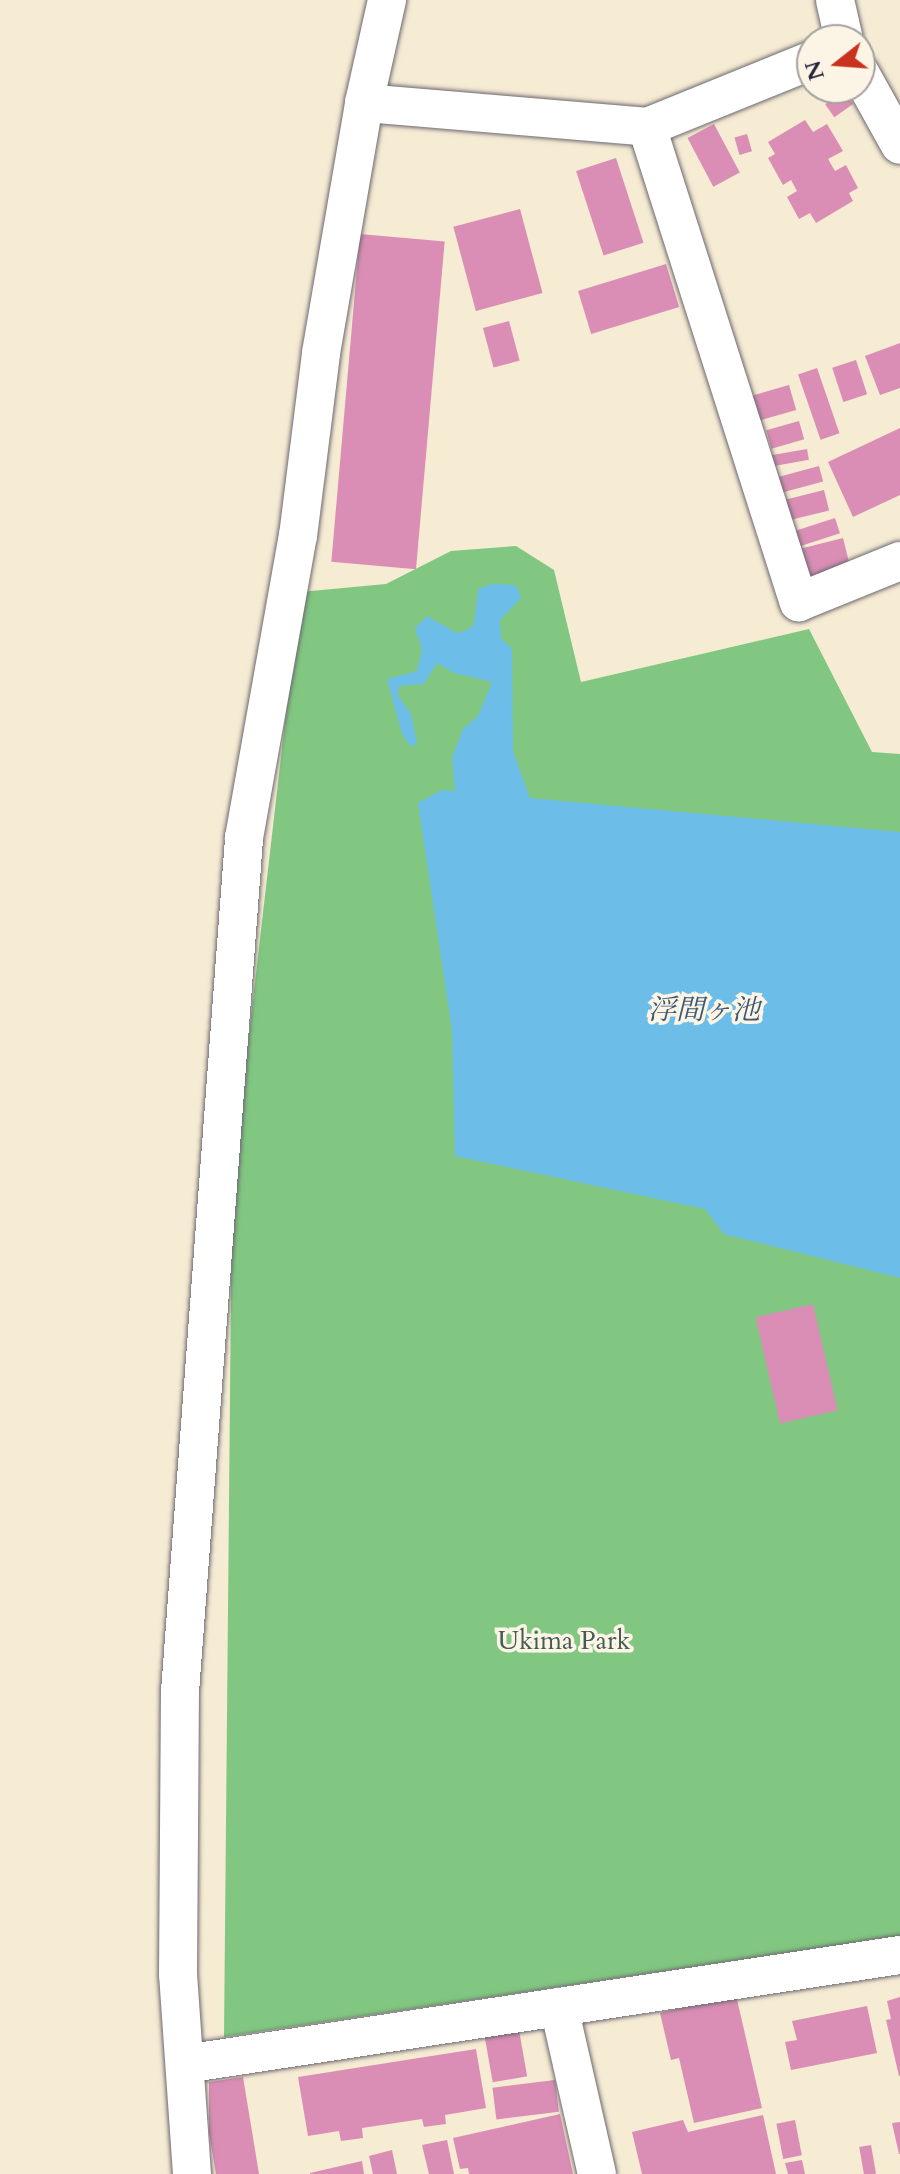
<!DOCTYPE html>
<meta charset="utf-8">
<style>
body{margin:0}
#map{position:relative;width:900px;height:2174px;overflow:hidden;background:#f6ebd3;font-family:Cardo,"Noto Serif JP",serif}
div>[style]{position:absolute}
.green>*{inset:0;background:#81c781}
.water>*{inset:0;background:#6cbde7}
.building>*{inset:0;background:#da8eb5;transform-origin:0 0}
.roads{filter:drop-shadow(0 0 2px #6c6870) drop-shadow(0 0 2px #6c6870)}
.street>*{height:38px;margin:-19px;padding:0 19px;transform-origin:19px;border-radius:19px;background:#fff}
span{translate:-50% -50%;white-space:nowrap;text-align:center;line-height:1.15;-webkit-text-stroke:7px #fcf5e5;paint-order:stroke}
.park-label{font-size:26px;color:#435c54}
.water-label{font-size:28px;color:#3c5877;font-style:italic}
.north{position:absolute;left:796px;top:24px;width:80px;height:80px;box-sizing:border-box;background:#fcf5e5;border:2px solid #a5a1a1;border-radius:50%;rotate:253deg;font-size:22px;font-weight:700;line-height:32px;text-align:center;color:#22223b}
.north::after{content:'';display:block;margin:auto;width:28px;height:36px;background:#c8321e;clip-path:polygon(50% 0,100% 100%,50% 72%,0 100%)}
</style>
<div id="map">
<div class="green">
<i style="clip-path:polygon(516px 546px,554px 570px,581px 682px,809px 629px,872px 752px,900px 754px,900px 1936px,224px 2037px,232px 1182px,300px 592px,386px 584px,451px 551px)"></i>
</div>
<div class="water">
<i style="clip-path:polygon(491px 584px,516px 585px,521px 598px,500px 620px,501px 638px,512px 649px,513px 751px,530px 798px,900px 832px,900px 1278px,724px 1234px,705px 1209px,455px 1156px,452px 1031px,418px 803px,442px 790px,455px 791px,452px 758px,463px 729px,478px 716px,492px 682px,454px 673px,437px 663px,424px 684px,399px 686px,398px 696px,411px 714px,417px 743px,411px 747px,402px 734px,387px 679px,417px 671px,422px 649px,415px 628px,427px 616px,457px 633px,467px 630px,474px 624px,478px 589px)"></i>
</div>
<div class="building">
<i style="left:844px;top:91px;width:16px;height:23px;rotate:55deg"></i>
<i style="clip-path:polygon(805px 120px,813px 132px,827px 124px,843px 151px,828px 159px,835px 171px,846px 165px,858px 188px,849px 193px,853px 201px,816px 223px,810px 213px,799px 219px,787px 197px,797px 191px,791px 180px,783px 185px,768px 158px,775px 154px,768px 142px)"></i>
<i style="left:714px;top:124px;width:55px;height:30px;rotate:62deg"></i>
<i style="left:747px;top:134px;width:18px;height:13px;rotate:74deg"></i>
<i style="left:616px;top:158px;width:89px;height:42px;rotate:72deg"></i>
<i style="left:520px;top:209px;width:87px;height:69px;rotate:75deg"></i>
<i style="left:360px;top:234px;width:85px;height:329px;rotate:5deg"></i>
<i style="left:666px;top:264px;width:45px;height:92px;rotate:73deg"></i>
<i style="left:509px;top:321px;width:41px;height:27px;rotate:75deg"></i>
<i style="clip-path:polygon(900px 343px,900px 388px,880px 395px,865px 356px)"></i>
<i style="left:856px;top:360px;width:36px;height:25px;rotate:72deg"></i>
<i style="left:817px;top:368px;width:69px;height:20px;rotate:71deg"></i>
<i style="left:789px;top:385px;width:26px;height:40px;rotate:74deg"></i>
<i style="left:799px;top:421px;width:19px;height:34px;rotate:74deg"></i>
<i style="clip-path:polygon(900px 428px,900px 495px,853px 517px,828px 462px)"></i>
<i style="left:807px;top:449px;width:11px;height:41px;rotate:80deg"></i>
<i style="left:819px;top:466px;width:16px;height:48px;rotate:75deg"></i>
<i style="left:824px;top:490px;width:21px;height:40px;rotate:76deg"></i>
<i style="left:835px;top:518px;width:16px;height:47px;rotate:72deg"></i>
<i style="left:843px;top:538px;width:29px;height:46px;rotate:76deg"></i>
<i style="left:813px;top:1304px;width:109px;height:59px;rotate:77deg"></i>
<i style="clip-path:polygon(736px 1995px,762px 2108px,694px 2123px,679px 2058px,671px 2060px,660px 2013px)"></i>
<i style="clip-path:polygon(900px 1997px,900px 2076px,899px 2076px,886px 2020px,891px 2019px,887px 2001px)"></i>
<i style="clip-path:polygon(867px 2006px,877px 2053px,791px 2070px,785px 2042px,797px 2040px,792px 2021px)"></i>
<i style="left:519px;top:2030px;width:47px;height:35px;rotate:80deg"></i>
<i style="clip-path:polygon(476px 2049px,486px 2108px,445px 2115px,446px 2124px,424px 2127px,422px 2119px,362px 2128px,363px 2138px,341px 2141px,339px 2131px,308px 2136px,298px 2077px)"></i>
<i style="clip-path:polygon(243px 2077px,259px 2174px,216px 2174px,209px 2133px,209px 2082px)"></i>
<i style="left:555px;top:2080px;width:32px;height:63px;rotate:83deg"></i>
<i style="clip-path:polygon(560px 2114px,573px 2174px,469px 2174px,468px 2168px,460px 2169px,453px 2138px)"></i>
<i style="clip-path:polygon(763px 2115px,776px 2174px,642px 2174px,632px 2132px,683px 2120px,688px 2132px)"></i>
<i style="left:795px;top:2120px;width:36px;height:19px;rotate:79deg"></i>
<i style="clip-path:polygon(900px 2122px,900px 2154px,899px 2154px,892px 2123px)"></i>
<i style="clip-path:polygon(447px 2140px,454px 2174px,429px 2174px,422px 2145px)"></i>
<i style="left:871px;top:2145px;width:29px;height:12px;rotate:80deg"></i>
<i style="clip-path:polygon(392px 2150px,397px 2174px,373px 2174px,369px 2156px)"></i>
<i style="clip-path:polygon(802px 2160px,805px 2174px,788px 2174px,785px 2163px)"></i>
<i style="clip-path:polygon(362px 2161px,364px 2174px,310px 2174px,310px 2173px)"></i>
</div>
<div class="roads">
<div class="street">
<i style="left:835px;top:0;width:41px;rotate:77.3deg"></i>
<i style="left:860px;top:73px;width:82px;rotate:60.9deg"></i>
<i style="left:364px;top:103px;width:284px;rotate:4.8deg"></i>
<i style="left:647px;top:127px;width:178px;rotate:-22.1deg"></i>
<i style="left:647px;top:127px;width:499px;rotate:72.3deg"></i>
<i style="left:799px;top:602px;width:109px;rotate:-22.1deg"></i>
<i style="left:559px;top:2007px;width:171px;rotate:77.2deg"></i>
<i style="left:185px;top:2064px;width:723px;rotate:-8.67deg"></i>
<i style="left:192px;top:2174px;width:199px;rotate:-94deg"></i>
<i style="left:178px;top:1975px;width:283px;rotate:-89.6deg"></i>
<i style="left:180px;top:1692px;width:856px;rotate:-85.71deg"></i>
<i style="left:244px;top:838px;width:307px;rotate:-79.9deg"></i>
<i style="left:298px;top:536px;width:184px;rotate:-82.8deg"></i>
<i style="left:321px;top:353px;width:254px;rotate:-80.2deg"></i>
<i style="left:364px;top:103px;width:106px;rotate:-77.4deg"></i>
</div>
</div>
<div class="park-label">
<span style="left:564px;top:1641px">Ukima Park</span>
</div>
<div class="water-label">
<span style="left:704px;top:1010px">浮間ヶ池</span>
</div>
<div class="north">N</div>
</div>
